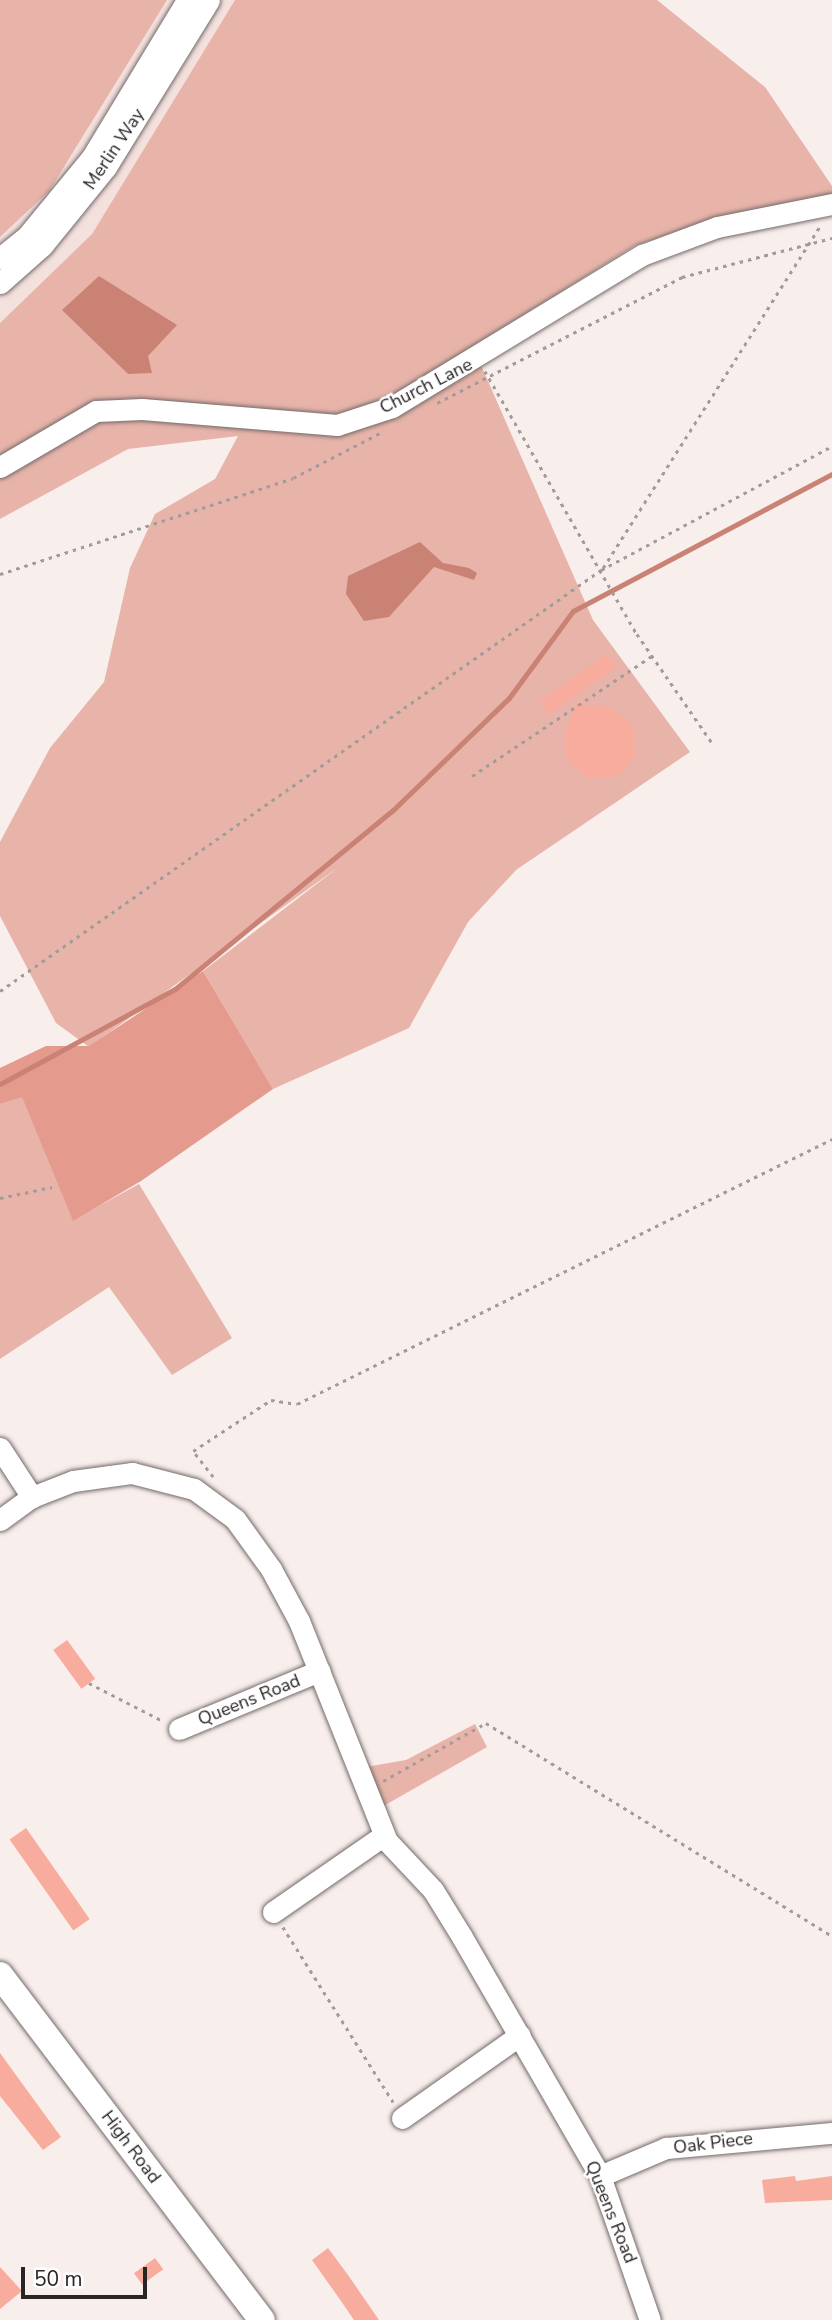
<!DOCTYPE html>
<style>
body{margin:0}
#map{position:relative;width:832px;height:2320px;overflow:hidden;background:#f8eeec;font-family:"Nunito Sans",sans-serif}
div>[style]{position:absolute}
.built>*{inset:0;background:#f4e1de}
.green>*{inset:0;background:#e8b4aa}
.forest>*{inset:0;background:#e49a8c}
.water>*{inset:0;background:#ca8275}
.stream>*{height:5px;margin:-2.5px;padding:0 2.5px;transform-origin:2.5px;border-radius:2.5px;background:#ca8275}
.building>*{inset:0;background:#f8ac9e;transform-origin:0 0}
.path>*{height:2.5px;margin-top:-1.25px;transform-origin:0;background:repeating-linear-gradient(90deg,#a29b99 0 3.5px,transparent 0 8.5px)}
.roads{filter:drop-shadow(0 0 2px #736a69) drop-shadow(0 0 2px #736a69)}
.minor>*{height:21px;margin:-10.5px;padding:0 10.5px;transform-origin:10.5px;border-radius:10.5px;background:#fff}
.major>*{height:26px;margin:-13px;padding:0 13px;transform-origin:13px;border-radius:13px;background:#fff}
span{translate:-50% -50%;white-space:nowrap;text-align:center;line-height:1.15;-webkit-text-stroke:5px #fefefe;paint-order:stroke}
.street-label{font-size:18px;color:#282524}
.scale{position:absolute;left:21px;top:2267px;width:126px;height:32px;box-sizing:border-box;border:4px solid #282524;border-top:0;padding-left:9px;font-size:21px;line-height:24px;white-space:nowrap;color:#282524;-webkit-text-stroke:5px #fefefe;paint-order:stroke}
</style>
<div id="map">
<div class="built">
<i style="clip-path:polygon(0 0,235px 0,92px 234px,0 323px)"></i>
</div>
<div class="green">
<i style="clip-path:polygon(0 0,167px 0,49px 191px,0 237px)"></i>
<i style="clip-path:polygon(235px 0,657px 0,765px 87px,832px 186px,832px 195px,724px 216px,634px 246px,473px 347px,593px 620px,690px 752px,516px 870px,468px 922px,409px 1028px,273px 1089px,203px 971px,340px 866px,89px 1047px,56px 1023px,0 916px,0 842px,50px 748px,104px 682px,130px 568px,155px 514px,215px 479px,238px 436px,128px 449px,0 519px,0 323px,92px 234px)"></i>
<i style="clip-path:polygon(22px 1096px,73px 1220px,139px 1184px,232px 1338px,172px 1375px,109px 1287px,0 1359px,0 1104px)"></i>
<i style="clip-path:polygon(475px 1724px,487px 1747px,380px 1808px,366px 1767px,406px 1760px)"></i>
</div>
<div class="forest">
<i style="clip-path:polygon(203px 971px,273px 1089px,141px 1181px,73px 1221px,22px 1097px,0 1104px,0 1068px,46px 1046px,89px 1046px)"></i>
</div>
<div class="water">
<i style="clip-path:polygon(99px 276px,177px 325px,148px 356px,152px 373px,128px 374px,62px 310px)"></i>
<i style="clip-path:polygon(420px 542px,443px 563px,469px 568px,477px 573px,474px 580px,434px 567px,389px 617px,364px 621px,346px 594px,348px 576px)"></i>
</div>
<div class="stream">
<i style="left:0;top:1084px;width:199px;rotate:-28.5deg"></i>
<i style="left:175px;top:989px;width:282px;rotate:-39.4deg"></i>
<i style="left:393px;top:810px;width:161px;rotate:-44deg"></i>
<i style="left:509px;top:698px;width:108px;rotate:-53.7deg"></i>
<i style="left:573px;top:611px;width:293px;rotate:-27.9deg"></i>
</div>
<div class="building">
<i style="left:607px;top:654px;width:16px;height:83px;rotate:55deg"></i>
<i style="clip-path:polygon(576px 704px,610px 707px,634px 726px,635px 758px,618px 776px,589px 779px,567px 760px,564px 735px)"></i>
<i style="left:67px;top:1640px;width:48px;height:17px;rotate:54deg"></i>
<i style="left:26px;top:1828px;width:111px;height:20px;rotate:55deg"></i>
<i style="clip-path:polygon(0 2053px,61px 2137px,43px 2150px,0 2096px)"></i>
<i style="clip-path:polygon(795px 2176px,796px 2181px,832px 2176px,832px 2200px,765px 2203px,762px 2180px)"></i>
<i style="clip-path:polygon(328px 2248px,348px 2275px,379px 2320px,354px 2320px,341px 2301px,312px 2260px)"></i>
<i style="left:155px;top:2258px;width:14px;height:26px;rotate:54deg"></i>
<i style="clip-path:polygon(0 2267px,22px 2291px,0 2309px)"></i>
</div>
<div class="path">
<i style="left:485px;top:371px;width:304px;rotate:60deg"></i>
<i style="left:637px;top:634px;width:134px;rotate:55.4deg"></i>
<i style="left:437px;top:403px;width:276px;rotate:-27.2deg"></i>
<i style="left:682px;top:277px;width:155px;rotate:-14.6deg"></i>
<i style="left:603px;top:568px;width:406px;rotate:-57.6deg"></i>
<i style="left:0;top:574px;width:308px;rotate:-18.1deg"></i>
<i style="left:293px;top:478px;width:102px;rotate:-27.3deg"></i>
<i style="left:472px;top:776px;width:216px;rotate:-33.7deg"></i>
<i style="left:0;top:991px;width:734px;rotate:-35.01deg"></i>
<i style="left:601px;top:570px;width:262px;rotate:-28.2deg"></i>
<i style="left:0;top:1198px;width:53px;rotate:-11.9deg"></i>
<i style="left:213px;top:1477px;width:33px;rotate:-128deg"></i>
<i style="left:193px;top:1451px;width:93px;rotate:-33.2deg"></i>
<i style="left:271px;top:1400px;width:26px;rotate:9deg"></i>
<i style="left:297px;top:1404px;width:597px;rotate:-26.35deg"></i>
<i style="left:89px;top:1683px;width:81px;rotate:27.2deg"></i>
<i style="left:383px;top:1781px;width:118px;rotate:-29.4deg"></i>
<i style="left:486px;top:1723px;width:406px;rotate:31.6deg"></i>
<i style="left:283px;top:1927px;width:207px;rotate:57.8deg"></i>
</div>
<div class="roads">
<div class="minor">
<i style="left:0;top:258px;width:36px;rotate:-39deg"></i>
<i style="left:28px;top:235px;width:101px;rotate:-50.6deg"></i>
<i style="left:92px;top:157px;width:184px;rotate:-58.8deg"></i>
<i style="left:0;top:283px;width:56px;rotate:-41.4deg"></i>
<i style="left:42px;top:246px;width:102px;rotate:-51deg"></i>
<i style="left:106px;top:167px;width:196px;rotate:-58.3deg"></i>
<i style="left:0;top:467px;width:111px;rotate:-30.3deg"></i>
<i style="left:96px;top:411px;width:46px;rotate:-2.5deg"></i>
<i style="left:142px;top:409px;width:196px;rotate:4.7deg"></i>
<i style="left:337px;top:425px;width:58px;rotate:-18.1deg"></i>
<i style="left:392px;top:407px;width:293px;rotate:-31.3deg"></i>
<i style="left:642px;top:255px;width:80px;rotate:-20.5deg"></i>
<i style="left:717px;top:227px;width:117px;rotate:-11.3deg"></i>
<i style="left:0;top:1448px;width:59px;rotate:56.9deg"></i>
<i style="left:0;top:1520px;width:39px;rotate:-36deg"></i>
<i style="left:32px;top:1497px;width:44px;rotate:-21.3deg"></i>
<i style="left:73px;top:1481px;width:60px;rotate:-7.7deg"></i>
<i style="left:132px;top:1473px;width:64px;rotate:14.5deg"></i>
<i style="left:194px;top:1489px;width:51px;rotate:36.2deg"></i>
<i style="left:235px;top:1519px;width:62px;rotate:54.2deg"></i>
<i style="left:271px;top:1569px;width:59px;rotate:61.7deg"></i>
<i style="left:299px;top:1621px;width:237px;rotate:68.2deg"></i>
<i style="left:387px;top:1841px;width:67px;rotate:46.8deg"></i>
<i style="left:433px;top:1890px;width:55px;rotate:58.3deg"></i>
<i style="left:462px;top:1937px;width:276px;rotate:60deg"></i>
<i style="left:600px;top:2176px;width:152px;rotate:70.9deg"></i>
<i style="left:179px;top:1729px;width:152px;rotate:-22.5deg"></i>
<i style="left:273px;top:1912px;width:135px;rotate:-34.7deg"></i>
<i style="left:402px;top:2118px;width:144px;rotate:-35.1deg"></i>
<i style="left:600px;top:2176px;width:72px;rotate:-23deg"></i>
<i style="left:666px;top:2148px;width:167px;rotate:-5.2deg"></i>
</div>
<div class="major">
<i style="left:0;top:1975px;width:433px;rotate:52.8deg"></i>
</div>
</div>
<div class="street-label">
<span style="left:114px;top:149px;rotate:-56deg">Merlin Way</span>
<span style="left:426px;top:386px;rotate:-27deg">Church Lane</span>
<span style="left:249px;top:1700px;rotate:-22deg">Queens Road</span>
<span style="left:713px;top:2143px;rotate:-7deg">Oak Piece</span>
<span style="left:131px;top:2147px;rotate:53deg">High Road</span>
<span style="left:611px;top:2212px;rotate:68deg">Queens Road</span>
</div>
<div class="scale">50 m</div>
</div>
